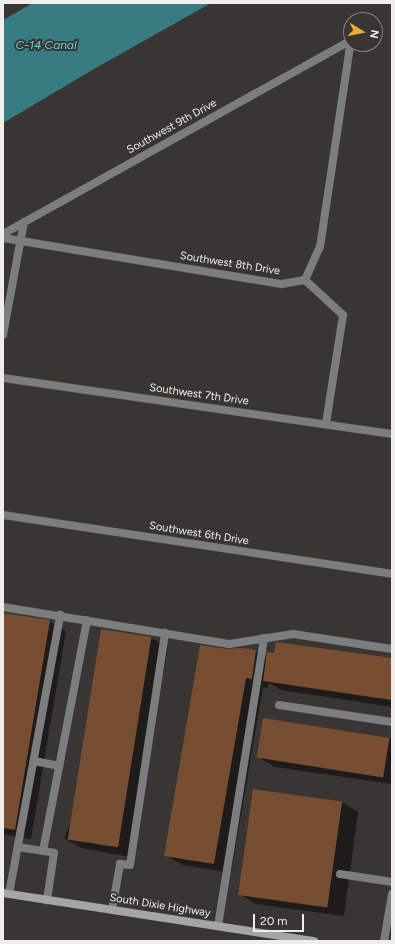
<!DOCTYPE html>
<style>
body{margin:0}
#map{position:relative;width:395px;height:944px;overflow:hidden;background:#393533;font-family:Figtree,sans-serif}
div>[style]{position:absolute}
.water>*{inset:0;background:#367c80}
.shadow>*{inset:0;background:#0007}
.building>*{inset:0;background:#774e31;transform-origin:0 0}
.lane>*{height:8px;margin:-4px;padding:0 4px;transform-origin:4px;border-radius:4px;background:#7c7d7f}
.street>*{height:8px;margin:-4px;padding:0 4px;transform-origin:4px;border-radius:4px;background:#7c7d7f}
.secondary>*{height:8px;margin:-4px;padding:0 4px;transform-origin:4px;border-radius:4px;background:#a3a5a8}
span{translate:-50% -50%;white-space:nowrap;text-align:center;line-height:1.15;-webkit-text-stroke:4px #393533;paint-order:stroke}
.street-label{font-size:11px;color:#f0edeb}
.water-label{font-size:12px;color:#66d3da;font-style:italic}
.frame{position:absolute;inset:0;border:4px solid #f0edeb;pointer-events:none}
.north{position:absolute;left:343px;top:12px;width:40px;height:40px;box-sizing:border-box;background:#393533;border:1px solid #827f7d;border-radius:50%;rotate:100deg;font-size:11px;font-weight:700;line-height:16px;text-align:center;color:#f0edeb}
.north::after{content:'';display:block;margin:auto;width:14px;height:18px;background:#e9ab38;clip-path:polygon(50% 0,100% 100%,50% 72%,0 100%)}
.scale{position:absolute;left:253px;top:914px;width:51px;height:18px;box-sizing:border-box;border:2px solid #f0edeb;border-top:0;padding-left:5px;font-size:12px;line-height:14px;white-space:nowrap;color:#f0edeb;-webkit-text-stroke:3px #393533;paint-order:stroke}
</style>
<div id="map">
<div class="water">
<i style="clip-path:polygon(33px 3px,211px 3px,94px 69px,3px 123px,3px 20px)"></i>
</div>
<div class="shadow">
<i style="clip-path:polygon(3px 613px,49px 621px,66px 631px,31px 839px,3px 834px)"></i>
<i style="clip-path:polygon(151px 638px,168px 647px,130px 857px,81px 848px,64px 838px)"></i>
<i style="clip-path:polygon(241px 649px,256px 651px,267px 658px,392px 659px,392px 707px,281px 690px,269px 683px,268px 688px,263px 687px,231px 873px,182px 865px,165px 855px,228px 650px)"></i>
<i style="clip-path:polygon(390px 738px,392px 739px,392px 784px,275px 767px,258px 757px)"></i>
<i style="clip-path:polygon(342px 802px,358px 812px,344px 916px,256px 904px,239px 894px)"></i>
</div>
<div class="building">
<i style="clip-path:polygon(3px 613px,50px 620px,15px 830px,3px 828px)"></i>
<i style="left:101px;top:629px;width:51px;height:213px;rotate:9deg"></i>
<i style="clip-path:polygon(276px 642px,392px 658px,392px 700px,263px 681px,267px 652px,274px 653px)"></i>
<i style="clip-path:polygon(200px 645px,228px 649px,241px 648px,256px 650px,252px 679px,246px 678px,214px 864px,164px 856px)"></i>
<i style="left:263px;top:718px;width:128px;height:40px;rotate:9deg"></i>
<i style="left:253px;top:789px;width:90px;height:107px;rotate:8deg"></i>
</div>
<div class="lane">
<i style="left:305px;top:280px;width:52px;rotate:42.6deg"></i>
<i style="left:343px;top:315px;width:110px;rotate:98.9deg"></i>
<i style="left:3px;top:607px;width:229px;rotate:9.3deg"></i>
<i style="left:229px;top:644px;width:65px;rotate:-8.9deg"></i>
<i style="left:293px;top:634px;width:100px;rotate:8.6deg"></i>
<i style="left:279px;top:705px;width:114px;rotate:8.6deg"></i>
<i style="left:34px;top:761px;width:26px;rotate:11deg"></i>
<i style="left:18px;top:847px;width:36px;rotate:9deg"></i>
<i style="left:54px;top:853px;width:48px;rotate:98.5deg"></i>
<i style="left:43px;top:851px;width:235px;rotate:-79.2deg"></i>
<i style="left:340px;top:874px;width:53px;rotate:8.7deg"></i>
<i style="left:9px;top:894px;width:284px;rotate:-79.6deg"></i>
<i style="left:112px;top:910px;width:47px;rotate:-80.1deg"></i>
<i style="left:120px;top:864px;width:10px;rotate:6deg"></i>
<i style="left:130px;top:865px;width:235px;rotate:-81.4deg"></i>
<i style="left:218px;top:926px;width:292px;rotate:-80.9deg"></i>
<i style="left:384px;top:941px;width:48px;rotate:-80.3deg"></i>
</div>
<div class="street">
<i style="left:3px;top:234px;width:398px;rotate:-29.1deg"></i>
<i style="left:3px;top:238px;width:283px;rotate:9.4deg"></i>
<i style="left:282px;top:284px;width:23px;rotate:-10deg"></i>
<i style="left:305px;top:280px;width:36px;rotate:-66deg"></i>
<i style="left:320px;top:247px;width:209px;rotate:-81.5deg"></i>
<i style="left:3px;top:335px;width:115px;rotate:-79.5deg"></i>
<i style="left:3px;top:378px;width:393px;rotate:8.2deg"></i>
<i style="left:3px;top:515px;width:393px;rotate:8.6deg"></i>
</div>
<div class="secondary">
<i style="left:3px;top:893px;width:315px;rotate:8.8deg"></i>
</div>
<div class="street-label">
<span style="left:172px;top:127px;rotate:-29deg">Southwest 9th Drive</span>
<span style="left:230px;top:264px;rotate:9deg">Southwest 8th Drive</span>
<span style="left:199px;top:395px;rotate:8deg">Southwest 7th Drive</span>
<span style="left:199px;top:534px;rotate:9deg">Southwest 6th Drive</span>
<span style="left:160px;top:906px;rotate:9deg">South Dixie Highway</span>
</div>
<div class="water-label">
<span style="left:46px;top:46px">C-14 Canal</span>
</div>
<div class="frame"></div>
<div class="north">N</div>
<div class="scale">20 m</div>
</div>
